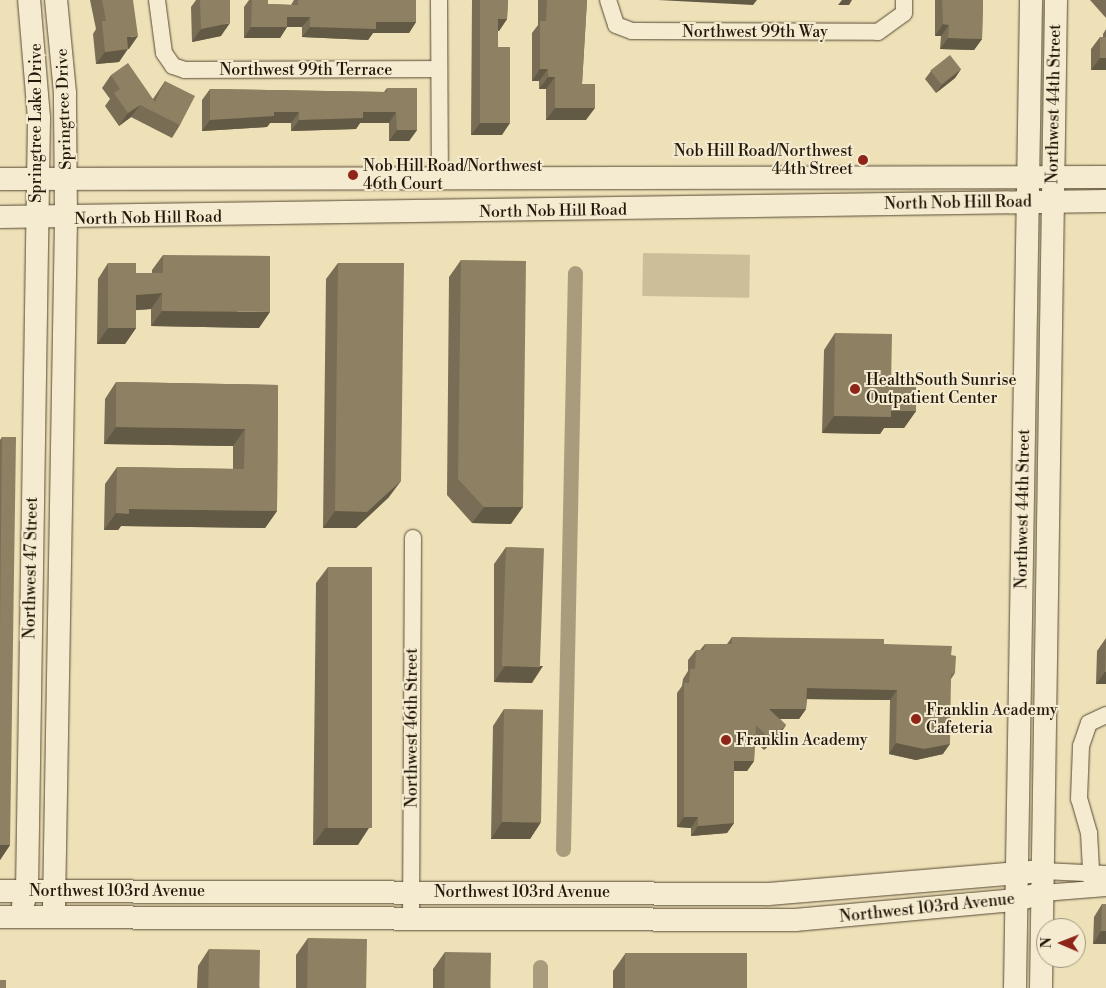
<!DOCTYPE html>
<style>
body{margin:0}
#map{position:relative;width:1106px;height:988px;overflow:hidden;background:#eee0b7;font-family:"Libre Bodoni",serif}
div>[style]{position:absolute}
.green>*{inset:0;background:#cbbe99;transform-origin:0 0}
.canal>*{height:15px;margin:-7.5px;padding:0 7.5px;transform-origin:7.5px;border-radius:7.5px;background:#a99c7c}
.roads{filter:drop-shadow(0 0 1px #564a34) drop-shadow(0 0 1px #564a34)}
.street>*{height:16px;margin:-8px;padding:0 8px;transform-origin:8px;border-radius:8px;background:#f4ebd0}
.secondary>*{height:22px;margin:-11px;padding:0 11px;transform-origin:11px;border-radius:11px;background:#f4ebd0}
.wall>*{inset:0;background:#796e55}
.shaded-wall>*{inset:0;background:#635a45}
.building>*{inset:0;background:#8d8063;transform-origin:0 0}
.dots>*{width:14px;height:14px;translate:-50% -50%;box-sizing:border-box;border:2px solid #f4ebd0;border-radius:50%}
span{translate:-50% -50%;white-space:nowrap;text-align:center;line-height:1.15;-webkit-text-stroke:4px #f4ebd0;paint-order:stroke}
.street-label{font-size:16px;color:#231809}
.poi-label{font-size:16px;color:#231809}
.right{translate:-100% -50%;text-align:right}
.left{translate:0 -50%;text-align:left}
.north{position:absolute;left:1036px;top:918px;width:50px;height:50px;box-sizing:border-box;background:#f4ebd0;border:1px solid #a09780;border-radius:50%;rotate:271deg;font-size:14px;font-weight:700;line-height:20px;text-align:center;color:#231809}
.north::after{content:'';display:block;margin:auto;width:18px;height:22px;background:#8f2418;clip-path:polygon(50% 0,100% 100%,50% 72%,0 100%)}
</style>
<div id="map">
<div class="green">
<i style="left:643px;top:253px;width:107px;height:43px;rotate:1deg"></i>
</div>
<div class="canal">
<i style="left:563px;top:849px;width:576px;rotate:-88.81deg"></i>
<i style="left:540px;top:988px;width:21px;rotate:-90deg"></i>
</div>
<div class="roads">
<div class="street">
<i style="left:157px;top:0;width:53px;rotate:82.5deg"></i>
<i style="left:164px;top:53px;width:16px;rotate:55deg"></i>
<i style="left:173px;top:66px;width:13px;rotate:18deg"></i>
<i style="left:185px;top:70px;width:254px;rotate:-0.2deg"></i>
<i style="left:439px;top:0;width:177px;rotate:89.7deg"></i>
<i style="left:608px;top:0;width:26px;rotate:72deg"></i>
<i style="left:616px;top:25px;width:17px;rotate:21deg"></i>
<i style="left:632px;top:31px;width:246px;rotate:0.2deg"></i>
<i style="left:878px;top:32px;width:32px;rotate:-36deg"></i>
<i style="left:904px;top:13px;width:13px;rotate:-90deg"></i>
<i style="left:1043px;top:871px;width:63px;rotate:2.7deg"></i>
<i style="left:1092px;top:888px;width:55px;rotate:-93.1deg"></i>
<i style="left:1089px;top:833px;width:35px;rotate:-106deg"></i>
<i style="left:1079px;top:799px;width:53px;rotate:-87.8deg"></i>
<i style="left:1081px;top:746px;width:24px;rotate:-71deg"></i>
<i style="left:1089px;top:723px;width:19px;rotate:-25deg"></i>
<i style="left:1043px;top:893px;width:63px;rotate:-4.5deg"></i>
<i style="left:411px;top:919px;width:381px;rotate:-89.7deg"></i>
</div>
<div class="secondary">
<i style="left:0;top:179px;width:1106px;rotate:-0.1deg"></i>
<i style="left:0;top:217px;width:1106px;rotate:-0.83deg"></i>
<i style="left:0;top:891px;width:768px;rotate:0.22deg"></i>
<i style="left:768px;top:894px;width:276px;rotate:-4.8deg"></i>
<i style="left:23px;top:904px;width:14px;rotate:-73deg"></i>
<i style="left:27px;top:891px;width:773px;rotate:-89.11deg"></i>
<i style="left:39px;top:118px;width:118px;rotate:-94.8deg"></i>
<i style="left:54px;top:906px;width:688px;rotate:-89deg"></i>
<i style="left:66px;top:218px;width:125px;rotate:-90.5deg"></i>
<i style="left:65px;top:93px;width:93px;rotate:-95.5deg"></i>
<i style="left:0;top:917px;width:795px;rotate:0.22deg"></i>
<i style="left:795px;top:920px;width:222px;rotate:-5.2deg"></i>
<i style="left:1016px;top:900px;width:28px;rotate:-15deg"></i>
<i style="left:1015px;top:988px;width:988px;rotate:-89.07deg"></i>
<i style="left:1041px;top:988px;width:988px;rotate:-89.13deg"></i>
</div>
</div>
<div class="wall">
<i style="clip-path:polygon(90px 0,133px 0,129px 49px,127px 49px,119px 62px,96px 64px,93px 34px,96px 29px)"></i>
<i style="clip-path:polygon(196px 0,230px 0,221px 36px,192px 42px,191px 7px)"></i>
<i style="clip-path:polygon(249px 0,268px 0,268px 4px,291px 5px,294px 0,416px 0,416px 22px,409px 33px,373px 33px,368px 40px,302px 37px,302px 27px,287px 27px,280px 38px,244px 38px,244px 7px)"></i>
<i style="clip-path:polygon(472px 0,508px 0,507px 19px,499px 31px,498px 31px,498px 47px,502px 135px,471px 135px)"></i>
<i style="clip-path:polygon(538px 0,587px 0,582px 84px,586px 120px,546px 120px,546px 89px,539px 89px,539px 81px,532px 81px,532px 33px,538px 25px)"></i>
<i style="clip-path:polygon(935px 0,983px 0,982px 39px,974px 50px,940px 49px,941px 36px,935px 36px)"></i>
<i style="clip-path:polygon(1090px 0,1106px 0,1106px 18px)"></i>
<i style="clip-path:polygon(1106px 29px,1106px 70px,1091px 70px,1091px 49px,1100px 37px,1103px 37px,1103px 34px)"></i>
<i style="clip-path:polygon(961px 69px,955px 78px,936px 93px,925px 79px,931px 71px)"></i>
<i style="clip-path:polygon(111px 75px,153px 99px,165px 81px,180px 125px,172px 138px,131px 117px,119px 126px,105px 106px,110px 99px,102px 88px)"></i>
<i style="clip-path:polygon(387px 88px,417px 130px,409px 141px,389px 141px,389px 123px,360px 123px,356px 129px,291px 131px,291px 123px,270px 123px,267px 127px,202px 131px,202px 100px,210px 89px,384px 92px)"></i>
<i style="clip-path:polygon(163px 255px,259px 328px,151px 326px,151px 309px,136px 310px,136px 328px,125px 344px,97px 344px,98px 279px,108px 263px,136px 273px,152px 273px,152px 270px)"></i>
<i style="clip-path:polygon(461px 260px,511px 524px,472px 523px,447px 495px,449px 277px)"></i>
<i style="clip-path:polygon(338px 263px,389px 497px,356px 528px,323px 528px,326px 279px)"></i>
<i style="clip-path:polygon(835px 333px,891px 385px,916px 411px,904px 428px,884px 428px,880px 434px,822px 433px,824px 350px)"></i>
<i style="clip-path:polygon(116px 382px,278px 385px,277px 511px,265px 528px,121px 526px,118px 530px,104px 530px,105px 484px,117px 467px,233px 469px,233px 446px,104px 444px,105px 399px)"></i>
<i style="clip-path:polygon(2px 437px,10px 845px,0 860px,0 440px)"></i>
<i style="clip-path:polygon(506px 547px,532px 683px,494px 682px,494px 564px)"></i>
<i style="clip-path:polygon(328px 567px,358px 845px,313px 845px,316px 583px)"></i>
<i style="clip-path:polygon(732px 637px,884px 644px,951px 655px,955px 673px,951px 679px,943px 754px,916px 760px,889px 754px,890px 700px,807px 699px,806px 709px,799px 719px,780px 719px,786px 725px,779px 735px,764px 750px,755px 741px,754px 761px,747px 771px,734px 771px,734px 823px,727px 833px,691px 836px,691px 828px,677px 827px,677px 693px,682px 686px,683px 679px,688px 671px,688px 660px,696px 650px,700px 650px,705px 644px,727px 644px)"></i>
<i style="clip-path:polygon(1106px 638px,1106px 684px,1096px 684px,1097px 651px)"></i>
<i style="clip-path:polygon(504px 709px,541px 822px,530px 839px,491px 839px,493px 726px)"></i>
<i style="clip-path:polygon(1102px 904px,1106px 904px,1106px 944px,1093px 944px,1094px 917px)"></i>
<i style="clip-path:polygon(308px 938px,366px 988px,296px 988px,296px 955px)"></i>
<i style="clip-path:polygon(209px 949px,260px 988px,197px 988px,198px 966px)"></i>
<i style="clip-path:polygon(445px 952px,491px 988px,433px 988px,433px 969px)"></i>
<i style="clip-path:polygon(625px 954px,747px 988px,613px 988px,613px 971px)"></i>
</div>
<div class="shaded-wall">
<i style="clip-path:polygon(658px 0,762px 0,757px 0,753px 5px)"></i>
<i style="clip-path:polygon(842px 0,852px 0,849px 5px,838px 5px)"></i>
<i style="clip-path:polygon(287px 17px,310px 17px,302px 27px,287px 27px,280px 38px,244px 38px,251px 27px)"></i>
<i style="clip-path:polygon(498px 19px,507px 19px,499px 31px,489px 31px)"></i>
<i style="clip-path:polygon(376px 22px,416px 22px,409px 33px,373px 33px,368px 40px,302px 37px,310px 27px)"></i>
<i style="clip-path:polygon(230px 23px,221px 36px,192px 42px,201px 29px)"></i>
<i style="clip-path:polygon(943px 24px,949px 25px,941px 36px,935px 36px)"></i>
<i style="clip-path:polygon(138px 36px,129px 49px,118px 50px,127px 37px)"></i>
<i style="clip-path:polygon(948px 38px,982px 39px,974px 50px,940px 49px)"></i>
<i style="clip-path:polygon(128px 49px,119px 62px,96px 64px,105px 52px)"></i>
<i style="clip-path:polygon(1100px 58px,1106px 58px,1106px 70px,1091px 70px)"></i>
<i style="clip-path:polygon(540px 69px,548px 69px,539px 81px,532px 81px)"></i>
<i style="clip-path:polygon(961px 69px,955px 78px,936px 93px,942px 85px)"></i>
<i style="clip-path:polygon(548px 77px,555px 77px,546px 89px,539px 89px)"></i>
<i style="clip-path:polygon(140px 105px,131px 117px,119px 126px,128px 113px)"></i>
<i style="clip-path:polygon(555px 108px,595px 108px,586px 120px,546px 120px)"></i>
<i style="clip-path:polygon(274px 112px,299px 112px,291px 123px,270px 123px,267px 127px,202px 131px,210px 120px)"></i>
<i style="clip-path:polygon(363px 112px,396px 112px,389px 123px,360px 123px,356px 129px,291px 131px,299px 120px)"></i>
<i style="clip-path:polygon(480px 123px,510px 123px,502px 135px,471px 135px)"></i>
<i style="clip-path:polygon(397px 130px,417px 130px,409px 141px,389px 141px)"></i>
<i style="clip-path:polygon(162px 293px,151px 309px,125px 311px,136px 295px)"></i>
<i style="clip-path:polygon(162px 311px,270px 312px,259px 328px,151px 326px)"></i>
<i style="clip-path:polygon(108px 328px,136px 328px,125px 344px,97px 344px)"></i>
<i style="clip-path:polygon(891px 411px,916px 411px,904px 428px,884px 428px,880px 434px,822px 433px,834px 416px)"></i>
<i style="clip-path:polygon(116px 427px,245px 429px,233px 446px,104px 444px)"></i>
<i style="clip-path:polygon(401px 481px,389px 497px,356px 528px,323px 528px,335px 511px)"></i>
<i style="clip-path:polygon(484px 507px,523px 507px,511px 524px,472px 523px)"></i>
<i style="clip-path:polygon(129px 509px,277px 511px,265px 528px,121px 526px,118px 530px,104px 530px,116px 513px)"></i>
<i style="clip-path:polygon(505px 666px,543px 666px,532px 683px,494px 682px)"></i>
<i style="clip-path:polygon(1105px 672px,1106px 672px,1106px 684px,1096px 684px)"></i>
<i style="clip-path:polygon(807px 688px,897px 690px,890px 700px,800px 699px)"></i>
<i style="clip-path:polygon(769px 709px,806px 709px,799px 719px,762px 719px)"></i>
<i style="clip-path:polygon(786px 725px,779px 735px,764px 750px,771px 740px)"></i>
<i style="clip-path:polygon(896px 743px,950px 744px,943px 754px,916px 760px,889px 754px)"></i>
<i style="clip-path:polygon(734px 761px,754px 761px,747px 771px,726px 771px)"></i>
<i style="clip-path:polygon(684px 817px,698px 817px,691px 828px,677px 827px)"></i>
<i style="clip-path:polygon(502px 822px,541px 822px,530px 839px,491px 839px)"></i>
<i style="clip-path:polygon(734px 823px,727px 833px,691px 836px,698px 826px)"></i>
<i style="clip-path:polygon(325px 828px,369px 828px,358px 845px,313px 845px)"></i>
<i style="clip-path:polygon(0 845px,10px 845px,0 860px)"></i>
<i style="clip-path:polygon(1101px 931px,1106px 931px,1106px 944px,1093px 944px)"></i>
</div>
<div class="building">
<i style="clip-path:polygon(102px 0,133px 0,138px 36px,127px 37px,128px 49px,105px 52px,102px 21px,106px 21px)"></i>
<i style="clip-path:polygon(200px 0,230px 0,230px 23px,201px 29px)"></i>
<i style="clip-path:polygon(252px 0,268px 0,268px 4px,298px 5px,298px 0,416px 0,416px 22px,376px 22px,376px 29px,310px 27px,310px 17px,287px 17px,287px 27px,251px 27px)"></i>
<i style="clip-path:polygon(480px 0,508px 0,507px 19px,498px 19px,498px 47px,510px 47px,510px 123px,480px 123px)"></i>
<i style="clip-path:polygon(547px 0,587px 0,582px 84px,595px 84px,595px 108px,555px 108px,555px 77px,548px 77px,548px 69px,540px 69px,540px 21px,546px 21px)"></i>
<i style="clip-path:polygon(942px 0,983px 0,982px 39px,948px 38px,949px 25px,943px 24px)"></i>
<i style="left:1100px;top:37px;width:6px;height:21px"></i>
<i style="left:950px;top:55px;width:18px;height:25px;rotate:52deg"></i>
<i style="clip-path:polygon(128px 63px,155px 102px,165px 81px,195px 96px,180px 125px,140px 105px,128px 113px,114px 93px,120px 89px,111px 75px)"></i>
<i style="clip-path:polygon(387px 88px,417px 88px,417px 130px,397px 130px,396px 112px,363px 112px,363px 118px,299px 120px,299px 112px,274px 112px,274px 116px,210px 120px,210px 89px,387px 92px)"></i>
<i style="clip-path:polygon(163px 255px,270px 256px,270px 312px,162px 311px,162px 293px,136px 295px,136px 328px,108px 328px,108px 263px,136px 263px,136px 273px,163px 273px)"></i>
<i style="clip-path:polygon(461px 260px,526px 261px,523px 507px,484px 507px,458px 479px)"></i>
<i style="clip-path:polygon(338px 263px,404px 263px,401px 481px,367px 512px,335px 511px)"></i>
<i style="clip-path:polygon(835px 333px,892px 334px,891px 385px,916px 385px,916px 411px,891px 411px,891px 417px,834px 416px)"></i>
<i style="clip-path:polygon(116px 382px,278px 385px,277px 511px,129px 509px,129px 514px,116px 513px,117px 467px,244px 469px,245px 429px,116px 427px)"></i>
<i style="clip-path:polygon(2px 437px,16px 437px,10px 845px,0 845px,0 627px)"></i>
<i style="left:506px;top:547px;width:38px;height:119px;rotate:2deg"></i>
<i style="left:328px;top:567px;width:44px;height:261px"></i>
<i style="clip-path:polygon(732px 637px,884px 639px,884px 644px,952px 646px,951px 655px,956px 656px,955px 673px,951px 674px,950px 744px,924px 749px,896px 743px,897px 690px,807px 688px,806px 709px,769px 709px,786px 725px,771px 740px,756px 725px,754px 761px,734px 761px,734px 823px,698px 826px,698px 817px,684px 817px,684px 683px,689px 683px,690px 669px,695px 669px,696px 650px,704px 650px,705px 644px,732px 644px)"></i>
<i style="clip-path:polygon(1106px 638px,1106px 672px,1105px 672px)"></i>
<i style="left:504px;top:709px;width:39px;height:113px;rotate:1deg"></i>
<i style="clip-path:polygon(1102px 904px,1106px 904px,1106px 931px,1101px 931px)"></i>
<i style="left:308px;top:938px;width:59px;height:50px;rotate:1deg"></i>
<i style="left:209px;top:949px;width:51px;height:39px;rotate:1deg"></i>
<i style="left:445px;top:952px;width:46px;height:36px;rotate:1deg"></i>
<i style="left:747px;top:953px;width:35px;height:122px;rotate:90deg"></i>
<i style="left:0;top:980px;width:6px;height:8px"></i>
</div>
<div class="dots">
<i style="left:863px;top:160px;background:#8f2418"></i>
<i style="left:353px;top:175px;background:#8f2418"></i>
<i style="left:855px;top:389px;background:#8f2418"></i>
<i style="left:916px;top:719px;background:#8f2418"></i>
<i style="left:726px;top:740px;background:#8f2418"></i>
</div>
<div class="street-label">
<span style="left:755px;top:32px">Northwest 99th Way</span>
<span style="left:306px;top:70px">Northwest 99th Terrace</span>
<span style="left:1054px;top:104px;rotate:-89deg">Northwest 44th Street</span>
<span style="left:64px;top:109px;rotate:-92deg">Springtree Drive</span>
<span style="left:36px;top:123px;rotate:-90deg">Springtree Lake Drive</span>
<span style="left:958px;top:203px;rotate:-1deg">North Nob Hill Road</span>
<span style="left:553px;top:211px;rotate:-1deg">North Nob Hill Road</span>
<span style="left:148px;top:218px;rotate:-1deg">North Nob Hill Road</span>
<span style="left:1023px;top:509px;rotate:-89deg">Northwest 44th Street</span>
<span style="left:31px;top:568px;rotate:-89deg">Northwest 47 Street</span>
<span style="left:412px;top:728px;rotate:-90deg">Northwest 46th Street</span>
<span style="left:117px;top:891px">Northwest 103rd Avenue</span>
<span style="left:522px;top:892px">Northwest 103rd Avenue</span>
<span style="left:927px;top:908px;rotate:-6deg">Northwest 103rd Avenue</span>
</div>
<div class="poi-label">
<span class="right" style="left:853px;top:160px">Nob Hill Road/Northwest<br>44th Street</span>
<span class="left" style="left:363px;top:175px">Nob Hill Road/Northwest<br>46th Court</span>
<span class="left" style="left:866px;top:389px">HealthSouth Sunrise<br>Outpatient Center</span>
<span class="left" style="left:926px;top:719px">Franklin Academy<br>Cafeteria</span>
<span class="left" style="left:736px;top:740px">Franklin Academy</span>
</div>
<div class="north">N</div>
</div>
